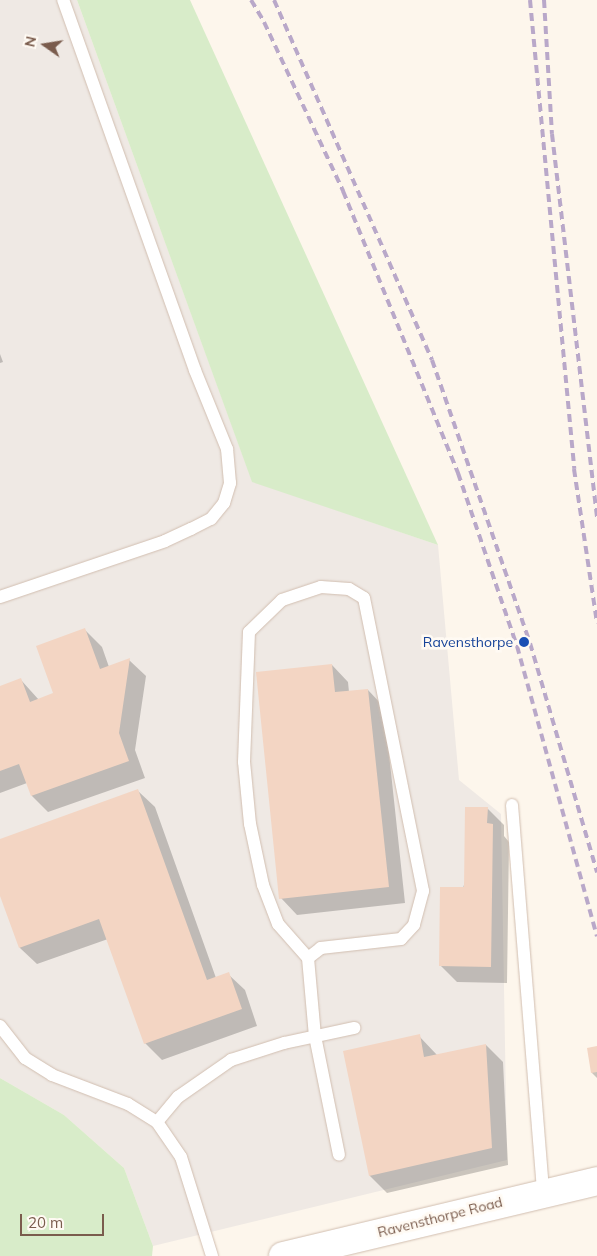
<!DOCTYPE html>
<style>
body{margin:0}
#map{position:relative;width:597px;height:1256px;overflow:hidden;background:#fdf6ec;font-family:Mulish,sans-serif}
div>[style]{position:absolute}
.industrial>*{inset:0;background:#efe9e4}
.green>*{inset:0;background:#d8ecc9}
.shadow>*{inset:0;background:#0003}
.building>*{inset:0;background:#f3d5c3}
.roads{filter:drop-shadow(0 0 1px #d1beb0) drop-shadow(0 0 1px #d1beb0)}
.lane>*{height:12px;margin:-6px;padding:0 6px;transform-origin:6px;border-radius:6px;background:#fff}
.secondary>*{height:28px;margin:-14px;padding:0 14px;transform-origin:14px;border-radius:14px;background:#fff}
.rail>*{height:4px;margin-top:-2px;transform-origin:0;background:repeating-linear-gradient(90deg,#b9a8c9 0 8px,transparent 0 13px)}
.dots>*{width:14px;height:14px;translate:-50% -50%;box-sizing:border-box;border:2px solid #fffaf3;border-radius:50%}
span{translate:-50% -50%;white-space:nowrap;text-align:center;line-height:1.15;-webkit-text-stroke:5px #fffaf3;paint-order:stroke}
.transit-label{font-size:14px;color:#164399}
.right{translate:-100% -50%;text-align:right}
.street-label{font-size:14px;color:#7a5c4d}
.north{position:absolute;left:20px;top:20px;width:50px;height:50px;-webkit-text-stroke:4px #fffaf3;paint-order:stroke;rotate:283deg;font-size:14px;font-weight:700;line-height:20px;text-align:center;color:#7a5c4d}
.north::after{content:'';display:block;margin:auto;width:18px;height:22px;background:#7a5c4d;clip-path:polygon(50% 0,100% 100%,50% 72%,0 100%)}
.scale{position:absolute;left:20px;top:1214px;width:84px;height:22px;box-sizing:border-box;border:2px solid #7a5c4d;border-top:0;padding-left:6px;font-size:15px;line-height:18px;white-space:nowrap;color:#7a5c4d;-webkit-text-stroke:4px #fffaf3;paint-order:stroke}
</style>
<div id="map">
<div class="industrial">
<i style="clip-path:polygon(0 0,77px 0,252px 481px,438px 545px,459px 780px,501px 814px,507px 1160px,153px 1246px,124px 1168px,64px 1115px,0 1078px)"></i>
</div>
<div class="green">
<i style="clip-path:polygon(77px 0,190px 0,438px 545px,252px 482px)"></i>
<i style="clip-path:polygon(0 1078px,64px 1115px,124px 1168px,153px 1246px,152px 1256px,0 1256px)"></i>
</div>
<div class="shadow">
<i style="clip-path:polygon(0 354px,3px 362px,0 363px)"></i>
<i style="clip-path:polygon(85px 630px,102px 647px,109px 667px,129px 660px,146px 676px,135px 750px,145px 778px,48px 812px,32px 796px,27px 783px,0 793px,0 687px,21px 680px,39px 700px,54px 694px)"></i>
<i style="clip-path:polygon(332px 665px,348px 682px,349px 692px,368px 690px,384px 707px,405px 903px,297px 915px,281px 898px)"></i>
<i style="clip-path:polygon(138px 791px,155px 807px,216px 978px,228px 974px,245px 990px,257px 1026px,162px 1060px,145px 1043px,108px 939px,37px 964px,20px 948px,0 892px,0 840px)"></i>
<i style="clip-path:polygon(487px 808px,504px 825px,504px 836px,509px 842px,507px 983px,457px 982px,440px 965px)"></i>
<i style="clip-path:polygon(419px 1036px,437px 1055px,486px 1045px,503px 1062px,508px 1165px,387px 1193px,370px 1176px,344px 1052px)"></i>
<i style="clip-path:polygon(597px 1048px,597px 1078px,592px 1073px,588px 1049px)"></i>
</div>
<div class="building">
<i style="clip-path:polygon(85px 628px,100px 669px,130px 658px,119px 733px,129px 761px,31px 796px,19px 764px,0 771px,0 686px,21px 678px,30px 702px,53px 693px,36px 646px)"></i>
<i style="clip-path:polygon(332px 664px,335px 692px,368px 689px,389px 887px,279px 899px,256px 672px)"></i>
<i style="clip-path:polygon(138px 789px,207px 980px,229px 972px,242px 1009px,144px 1044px,99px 919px,19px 948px,0 896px,0 839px)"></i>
<i style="clip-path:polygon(465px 807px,488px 807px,487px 823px,493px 824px,491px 967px,439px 966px,440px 887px,464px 887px)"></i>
<i style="clip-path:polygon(420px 1034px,424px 1057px,486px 1044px,492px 1148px,369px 1176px,343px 1051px)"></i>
<i style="clip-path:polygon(597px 1046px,597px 1072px,591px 1073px,587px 1048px)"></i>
</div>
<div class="roads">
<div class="lane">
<i style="left:0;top:597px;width:174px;rotate:-18.7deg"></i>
<i style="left:165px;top:541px;width:29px;rotate:-25deg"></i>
<i style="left:191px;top:529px;width:22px;rotate:-27deg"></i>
<i style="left:211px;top:519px;width:21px;rotate:-51deg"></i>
<i style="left:224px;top:503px;width:21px;rotate:-73deg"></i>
<i style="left:230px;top:483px;width:34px;rotate:-95deg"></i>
<i style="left:227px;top:449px;width:85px;rotate:-112.1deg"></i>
<i style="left:195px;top:370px;width:393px;rotate:-109.6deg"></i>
<i style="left:512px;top:805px;width:387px;rotate:85.4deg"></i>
<i style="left:308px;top:958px;width:45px;rotate:-131.4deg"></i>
<i style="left:278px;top:924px;width:42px;rotate:-111deg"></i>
<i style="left:263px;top:885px;width:62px;rotate:-102deg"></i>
<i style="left:250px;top:824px;width:62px;rotate:-95.5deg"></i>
<i style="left:244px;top:762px;width:130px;rotate:-87.8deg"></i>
<i style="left:249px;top:632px;width:46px;rotate:-44.1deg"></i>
<i style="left:282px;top:600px;width:41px;rotate:-18.4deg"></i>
<i style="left:321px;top:587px;width:28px;rotate:4deg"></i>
<i style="left:349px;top:589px;width:17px;rotate:31deg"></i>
<i style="left:364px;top:598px;width:299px;rotate:78.6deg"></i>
<i style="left:423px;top:891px;width:35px;rotate:105deg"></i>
<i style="left:414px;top:925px;width:19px;rotate:133deg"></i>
<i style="left:401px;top:939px;width:81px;rotate:173.6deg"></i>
<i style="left:321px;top:948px;width:16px;rotate:142deg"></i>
<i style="left:308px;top:958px;width:78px;rotate:84.9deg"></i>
<i style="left:315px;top:1036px;width:121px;rotate:78.6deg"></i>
<i style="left:0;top:1026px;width:41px;rotate:52deg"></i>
<i style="left:25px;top:1058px;width:32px;rotate:32deg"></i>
<i style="left:52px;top:1075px;width:81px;rotate:20.9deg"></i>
<i style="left:128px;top:1104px;width:34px;rotate:32deg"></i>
<i style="left:157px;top:1122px;width:42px;rotate:55.6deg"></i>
<i style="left:181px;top:1157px;width:104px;rotate:72.6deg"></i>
<i style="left:157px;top:1122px;width:33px;rotate:-50deg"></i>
<i style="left:178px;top:1097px;width:65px;rotate:-34.9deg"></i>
<i style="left:231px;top:1060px;width:56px;rotate:-17.8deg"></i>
<i style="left:284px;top:1043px;width:72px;rotate:-12.1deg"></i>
</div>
<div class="secondary">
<i style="left:283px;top:1256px;width:323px;rotate:-13.4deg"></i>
</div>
</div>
<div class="rail">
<i style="left:251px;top:0;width:26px;rotate:59deg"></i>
<i style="left:264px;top:22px;width:187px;rotate:64.9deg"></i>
<i style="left:343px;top:191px;width:305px;rotate:67.8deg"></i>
<i style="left:458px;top:473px;width:183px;rotate:71.2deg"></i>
<i style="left:517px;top:646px;width:301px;rotate:74.6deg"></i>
<i style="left:274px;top:0;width:393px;rotate:66.3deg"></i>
<i style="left:432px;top:360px;width:299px;rotate:70.9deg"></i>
<i style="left:530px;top:643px;width:239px;rotate:73.7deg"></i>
<i style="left:530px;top:0;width:471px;rotate:84.6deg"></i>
<i style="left:574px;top:469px;width:156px;rotate:81.5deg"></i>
<i style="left:544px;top:0;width:134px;rotate:86.6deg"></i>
<i style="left:552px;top:134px;width:388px;rotate:83.3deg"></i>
</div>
<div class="dots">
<i style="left:524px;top:642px;background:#1a4fb4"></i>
</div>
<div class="transit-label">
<span class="right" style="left:513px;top:642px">Ravensthorpe</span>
</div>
<div class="street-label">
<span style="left:440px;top:1217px;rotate:-14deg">Ravensthorpe Road</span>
</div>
<div class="north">N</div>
<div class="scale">20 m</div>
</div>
